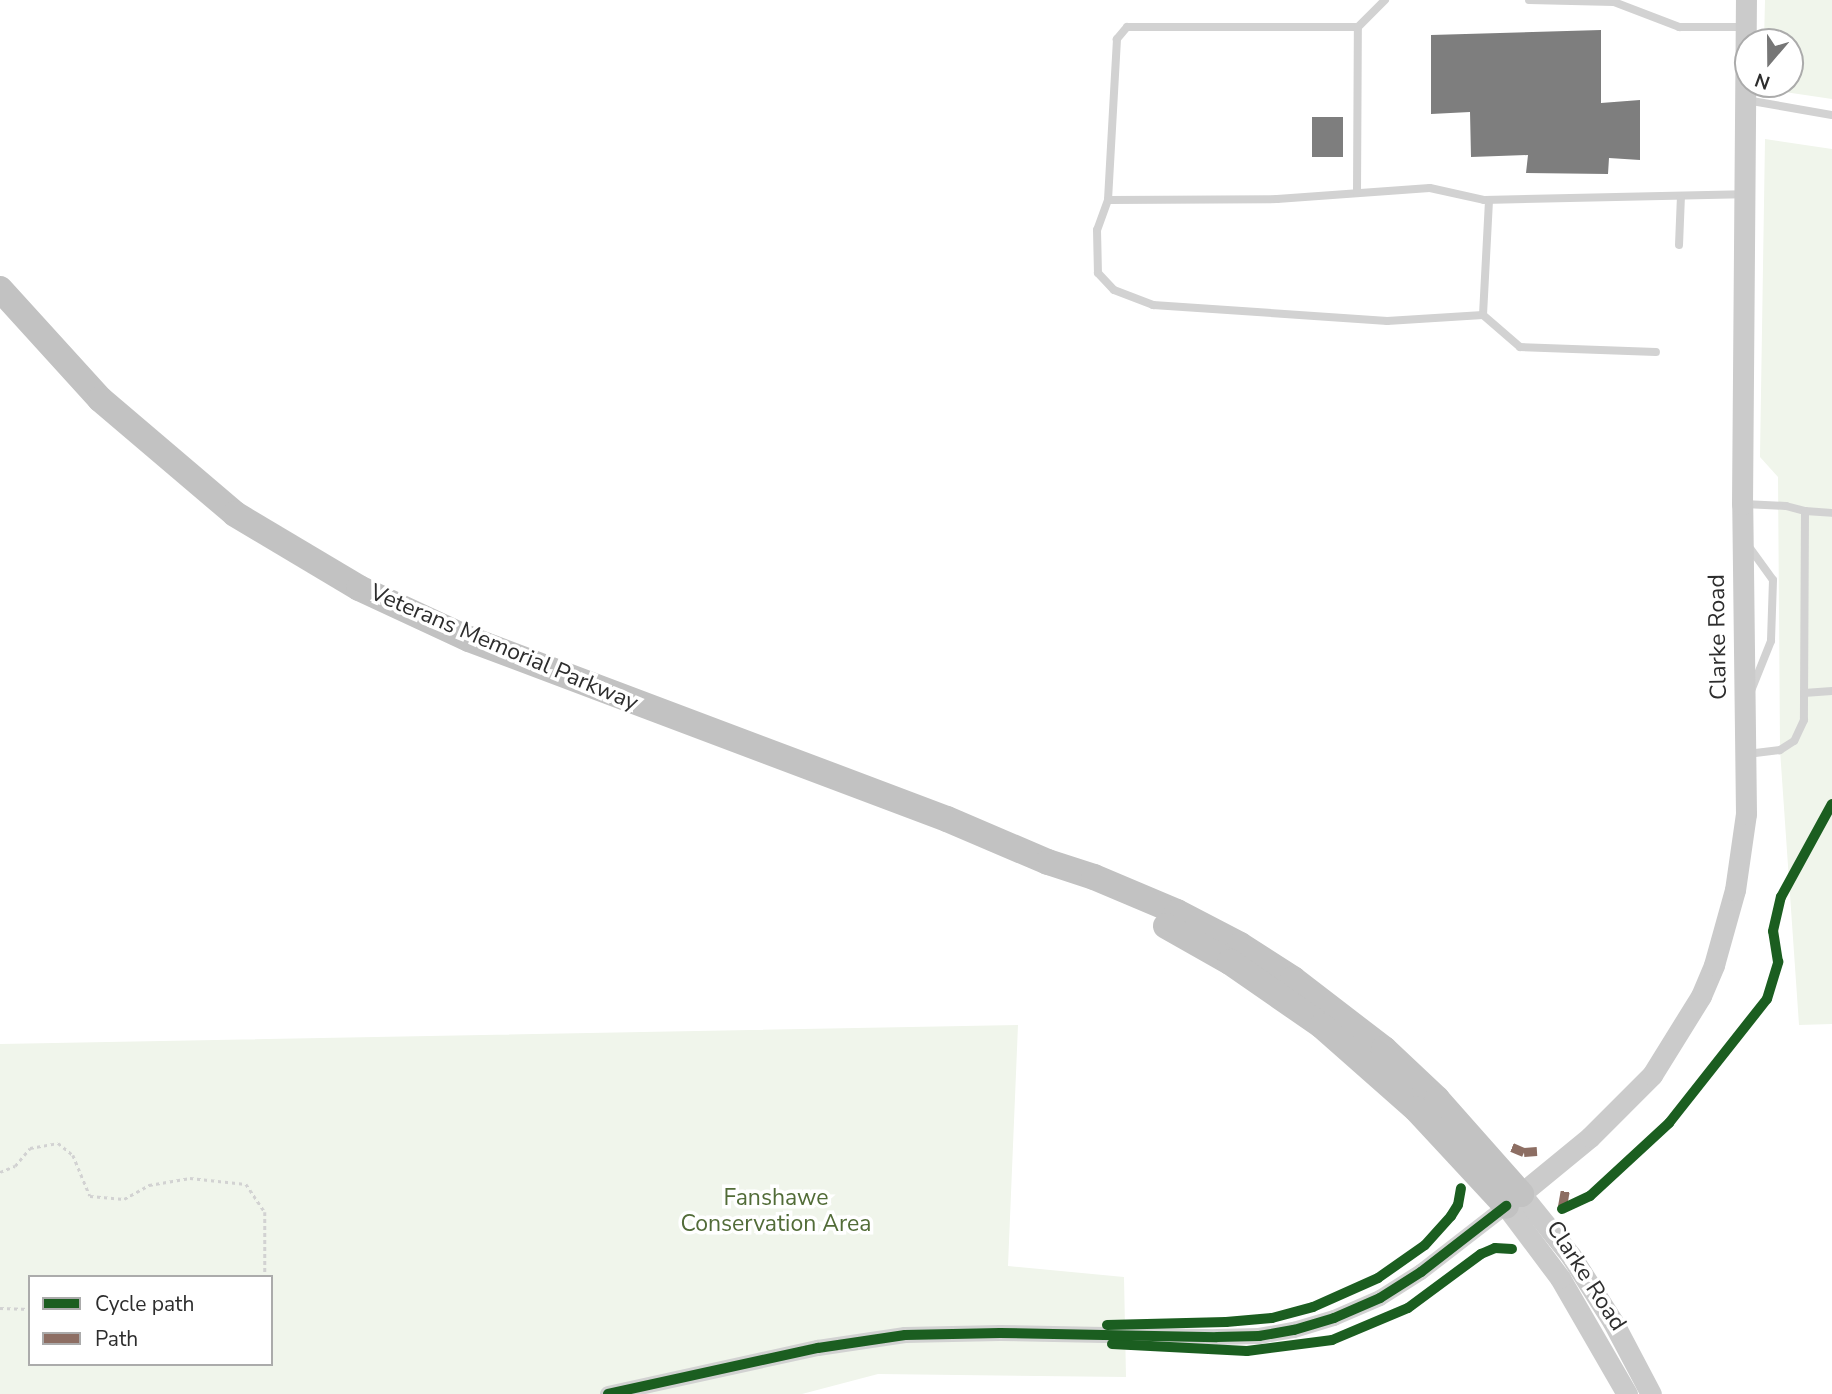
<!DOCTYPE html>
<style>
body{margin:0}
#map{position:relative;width:1832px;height:1394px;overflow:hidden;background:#fff;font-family:"Nunito Sans",sans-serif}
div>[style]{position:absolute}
.green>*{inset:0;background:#f0f5eb}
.building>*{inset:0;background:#7e7e7e;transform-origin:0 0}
.path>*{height:2.5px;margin-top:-1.25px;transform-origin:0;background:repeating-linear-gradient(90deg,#d2d2d2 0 3.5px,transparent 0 7px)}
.service>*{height:8px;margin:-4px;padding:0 4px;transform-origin:4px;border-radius:4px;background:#d2d2d2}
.minor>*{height:16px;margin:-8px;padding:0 8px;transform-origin:8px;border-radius:8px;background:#d2d2d2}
.secondary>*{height:21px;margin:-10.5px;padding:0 10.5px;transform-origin:10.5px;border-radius:10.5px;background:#cbcbcb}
.trunk>*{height:26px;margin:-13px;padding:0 13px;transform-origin:13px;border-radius:13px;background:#c2c2c2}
.quiet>*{height:9px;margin-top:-4.5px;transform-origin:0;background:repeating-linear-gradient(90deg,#8d6e63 0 18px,transparent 0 27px)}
.cycleway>*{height:10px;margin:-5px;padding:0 5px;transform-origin:5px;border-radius:5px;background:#1b5e20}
span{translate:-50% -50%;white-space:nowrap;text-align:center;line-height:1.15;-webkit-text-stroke:7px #fff;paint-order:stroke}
.street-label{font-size:23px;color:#2d2d2d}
.park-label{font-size:23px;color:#526c38}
.legend{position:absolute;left:28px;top:1275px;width:245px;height:91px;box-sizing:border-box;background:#fff;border:2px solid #ababab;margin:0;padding:9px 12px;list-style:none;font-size:21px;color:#2d2d2d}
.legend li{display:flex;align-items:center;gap:14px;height:35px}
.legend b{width:35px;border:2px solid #ababab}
.north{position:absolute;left:1734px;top:28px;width:70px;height:70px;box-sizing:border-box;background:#fff;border:2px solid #ababab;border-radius:50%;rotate:200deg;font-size:19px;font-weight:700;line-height:28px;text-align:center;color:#2d2d2d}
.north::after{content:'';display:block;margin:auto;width:24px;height:32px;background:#767676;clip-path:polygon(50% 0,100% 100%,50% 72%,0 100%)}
</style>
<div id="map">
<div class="green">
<i style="clip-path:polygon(1765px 0,1832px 0,1832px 99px,1778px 91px,1771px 84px,1790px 84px,1790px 42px,1764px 42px)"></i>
<i style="clip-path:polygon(1765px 139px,1832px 149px,1832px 1024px,1799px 1025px,1780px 750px,1778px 477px,1760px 457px)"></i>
<i style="clip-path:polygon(evenodd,1018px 1025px,1008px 1266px,1124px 1277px,1126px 1377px,878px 1374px,802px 1394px,0 1394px,0 1044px,1018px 1025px,30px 1277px,271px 1277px,271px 1364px,30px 1364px,30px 1277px)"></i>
</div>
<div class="building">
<i style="clip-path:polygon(1601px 30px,1601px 103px,1640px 100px,1640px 160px,1609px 158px,1608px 174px,1526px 173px,1528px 155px,1471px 157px,1470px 112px,1431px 114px,1431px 35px)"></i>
<i style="left:1343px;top:117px;width:40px;height:31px;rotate:90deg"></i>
</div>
<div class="path">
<i style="left:0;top:1172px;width:16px;rotate:-22deg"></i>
<i style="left:15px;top:1166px;width:23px;rotate:-50deg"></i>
<i style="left:30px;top:1148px;width:28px;rotate:-10deg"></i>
<i style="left:58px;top:1143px;width:19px;rotate:39deg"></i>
<i style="left:73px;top:1155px;width:44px;rotate:67.5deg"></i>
<i style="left:90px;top:1196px;width:34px;rotate:5deg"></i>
<i style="left:124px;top:1199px;width:29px;rotate:-29deg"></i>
<i style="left:149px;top:1185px;width:42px;rotate:-9.7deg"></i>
<i style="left:190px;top:1178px;width:56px;rotate:6.1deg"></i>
<i style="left:246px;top:1184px;width:34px;rotate:56deg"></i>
<i style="left:265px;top:1212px;width:65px;rotate:90deg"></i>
<i style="left:0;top:1308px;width:30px;rotate:2deg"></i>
</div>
<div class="service">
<i style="left:1385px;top:0;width:38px;rotate:135deg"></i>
<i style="left:1358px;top:27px;width:231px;rotate:180deg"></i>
<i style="left:1127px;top:27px;width:16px;rotate:130deg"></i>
<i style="left:1117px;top:39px;width:161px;rotate:93.2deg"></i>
<i style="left:1108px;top:200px;width:169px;rotate:-0.3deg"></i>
<i style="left:1277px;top:199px;width:153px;rotate:-4.1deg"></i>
<i style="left:1430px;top:188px;width:55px;rotate:12.5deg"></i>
<i style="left:1484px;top:200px;width:258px;rotate:-1.3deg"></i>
<i style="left:1529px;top:0;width:85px;rotate:1.3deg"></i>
<i style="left:1614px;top:2px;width:70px;rotate:21deg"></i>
<i style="left:1679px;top:27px;width:67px"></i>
<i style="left:1746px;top:100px;width:87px;rotate:9.9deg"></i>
<i style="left:1357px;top:193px;width:166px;rotate:-89.7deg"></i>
<i style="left:1108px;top:200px;width:32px;rotate:110deg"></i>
<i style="left:1097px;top:230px;width:43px;rotate:88.7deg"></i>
<i style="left:1098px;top:273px;width:23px;rotate:47deg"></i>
<i style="left:1114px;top:290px;width:42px;rotate:21deg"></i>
<i style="left:1153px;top:305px;width:235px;rotate:3.9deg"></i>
<i style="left:1387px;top:321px;width:96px;rotate:-3.6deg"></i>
<i style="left:1483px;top:315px;width:115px;rotate:-87deg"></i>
<i style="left:1679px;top:245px;width:49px;rotate:-87.7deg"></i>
<i style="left:1483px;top:315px;width:49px;rotate:40.9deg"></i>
<i style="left:1520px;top:347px;width:136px;rotate:2.1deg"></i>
<i style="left:1744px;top:504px;width:42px;rotate:2.7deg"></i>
<i style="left:1786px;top:506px;width:20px;rotate:15deg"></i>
<i style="left:1805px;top:511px;width:209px;rotate:90.3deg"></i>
<i style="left:1804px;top:720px;width:23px;rotate:115deg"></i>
<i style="left:1794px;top:741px;width:17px;rotate:147deg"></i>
<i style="left:1780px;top:750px;width:33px;rotate:173deg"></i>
<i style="left:1805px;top:511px;width:27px;rotate:4deg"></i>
<i style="left:1747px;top:544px;width:44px;rotate:54.2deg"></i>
<i style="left:1773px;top:580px;width:61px;rotate:91.9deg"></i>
<i style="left:1771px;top:641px;width:54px;rotate:111.8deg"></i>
<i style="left:1804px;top:693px;width:28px;rotate:-4deg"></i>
</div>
<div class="minor">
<i style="left:608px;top:1394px;width:215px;rotate:-12.4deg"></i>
<i style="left:818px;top:1348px;width:88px;rotate:-8.5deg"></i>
<i style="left:905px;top:1335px;width:95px;rotate:-1.2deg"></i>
<i style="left:1000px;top:1333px;width:217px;rotate:1.1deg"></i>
<i style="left:1217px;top:1337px;width:42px;rotate:-1.4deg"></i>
<i style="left:1259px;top:1336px;width:36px;rotate:-10deg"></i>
<i style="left:1294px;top:1330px;width:42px;rotate:-16.7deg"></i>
<i style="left:1334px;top:1318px;width:50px;rotate:-23.5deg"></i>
<i style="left:1380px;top:1298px;width:49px;rotate:-32.4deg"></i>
<i style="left:1421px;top:1272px;width:108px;rotate:-37.8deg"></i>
</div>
<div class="secondary">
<i style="left:1521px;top:1194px;width:80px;rotate:51.1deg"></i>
<i style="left:1571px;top:1256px;width:78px;rotate:57.5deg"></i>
<i style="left:1613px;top:1322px;width:81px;rotate:62.2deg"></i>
<i style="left:1627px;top:1394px;width:134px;rotate:-120deg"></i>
<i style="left:1560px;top:1278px;width:90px;rotate:-126.9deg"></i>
<i style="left:1506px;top:1206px;width:109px;rotate:-39.4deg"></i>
<i style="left:1590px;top:1137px;width:88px;rotate:-45deg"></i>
<i style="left:1652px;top:1075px;width:93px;rotate:-58.2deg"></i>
<i style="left:1701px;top:996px;width:34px;rotate:-67deg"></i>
<i style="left:1714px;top:965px;width:78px;rotate:-74.4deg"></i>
<i style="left:1735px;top:890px;width:77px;rotate:-81.8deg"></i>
<i style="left:1746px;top:814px;width:310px;rotate:-90.7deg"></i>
<i style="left:1742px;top:504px;width:504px;rotate:-89.55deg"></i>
</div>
<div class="trunk">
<i style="left:0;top:289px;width:149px;rotate:47.7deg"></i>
<i style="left:100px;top:399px;width:177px;rotate:40.4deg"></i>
<i style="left:235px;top:514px;width:144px;rotate:30.8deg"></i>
<i style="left:359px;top:588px;width:121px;rotate:24.9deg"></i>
<i style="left:469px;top:639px;width:511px;rotate:20.63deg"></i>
<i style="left:947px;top:819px;width:110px;rotate:23.1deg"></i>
<i style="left:1048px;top:862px;width:48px;rotate:18.1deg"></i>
<i style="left:1094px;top:877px;width:90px;rotate:22.9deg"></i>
<i style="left:1177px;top:912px;width:71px;rotate:27.6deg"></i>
<i style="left:1240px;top:945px;width:63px;rotate:32.7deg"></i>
<i style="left:1293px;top:979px;width:115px;rotate:37.6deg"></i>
<i style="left:1384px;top:1049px;width:73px;rotate:43.3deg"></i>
<i style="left:1437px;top:1099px;width:127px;rotate:48.5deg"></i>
<i style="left:1166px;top:926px;width:73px;rotate:29.4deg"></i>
<i style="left:1230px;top:962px;width:112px;rotate:34.8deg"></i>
<i style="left:1322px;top:1026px;width:125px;rotate:41.4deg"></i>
<i style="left:1416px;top:1109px;width:132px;rotate:47.1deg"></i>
</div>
<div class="quiet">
<i style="left:1512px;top:1147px;width:13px;rotate:23deg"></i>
<i style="left:1524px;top:1152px;width:13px;rotate:-4deg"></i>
<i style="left:1562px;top:1209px;width:23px;rotate:-80deg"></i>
</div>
<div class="cycleway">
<i style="left:1562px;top:1209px;width:31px;rotate:-25deg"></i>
<i style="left:1590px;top:1196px;width:108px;rotate:-42.7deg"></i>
<i style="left:1669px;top:1123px;width:158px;rotate:-51.7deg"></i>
<i style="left:1767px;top:999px;width:39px;rotate:-73deg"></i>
<i style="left:1778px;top:962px;width:31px;rotate:-99deg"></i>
<i style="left:1773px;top:931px;width:35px;rotate:-77deg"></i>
<i style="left:1781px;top:897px;width:106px;rotate:-61.3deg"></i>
<i style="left:1107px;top:1325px;width:119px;rotate:-1.4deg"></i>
<i style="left:1226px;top:1322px;width:46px;rotate:-5deg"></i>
<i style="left:1272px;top:1318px;width:42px;rotate:-15deg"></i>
<i style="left:1313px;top:1307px;width:71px;rotate:-24deg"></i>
<i style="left:1378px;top:1278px;width:57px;rotate:-35.1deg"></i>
<i style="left:1425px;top:1245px;width:39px;rotate:-48deg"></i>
<i style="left:1451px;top:1216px;width:13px;rotate:-58deg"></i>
<i style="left:1458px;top:1205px;width:17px;rotate:-80deg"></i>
<i style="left:1112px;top:1344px;width:135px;rotate:3deg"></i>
<i style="left:1247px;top:1351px;width:86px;rotate:-7.4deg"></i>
<i style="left:1332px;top:1340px;width:82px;rotate:-22.8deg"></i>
<i style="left:1408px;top:1308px;width:91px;rotate:-36.5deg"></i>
<i style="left:1481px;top:1254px;width:15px;rotate:-23deg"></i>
<i style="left:1495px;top:1248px;width:17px;rotate:3deg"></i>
<i style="left:608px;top:1394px;width:215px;rotate:-12.4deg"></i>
<i style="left:818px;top:1348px;width:88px;rotate:-8.5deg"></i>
<i style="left:905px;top:1335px;width:95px;rotate:-1.2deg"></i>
<i style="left:1000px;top:1333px;width:217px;rotate:1.1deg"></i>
<i style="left:1217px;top:1337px;width:42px;rotate:-1.4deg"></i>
<i style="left:1259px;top:1336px;width:36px;rotate:-10deg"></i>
<i style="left:1294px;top:1330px;width:42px;rotate:-16.7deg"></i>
<i style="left:1334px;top:1318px;width:50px;rotate:-23.5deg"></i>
<i style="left:1380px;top:1298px;width:49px;rotate:-32.4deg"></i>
<i style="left:1421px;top:1272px;width:108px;rotate:-37.8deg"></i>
</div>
<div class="street-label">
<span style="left:1718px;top:637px;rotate:-91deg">Clarke Road</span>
<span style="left:504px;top:648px;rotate:23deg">Veterans Memorial Parkway</span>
<span style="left:1586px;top:1276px;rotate:57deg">Clarke Road</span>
</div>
<div class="park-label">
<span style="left:776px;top:1211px">Fanshawe<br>Conservation Area</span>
</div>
<ul class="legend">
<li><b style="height:9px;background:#1b5e20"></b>Cycle path</li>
<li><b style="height:9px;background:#8d6e63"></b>Path</li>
</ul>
<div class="north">N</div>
</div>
